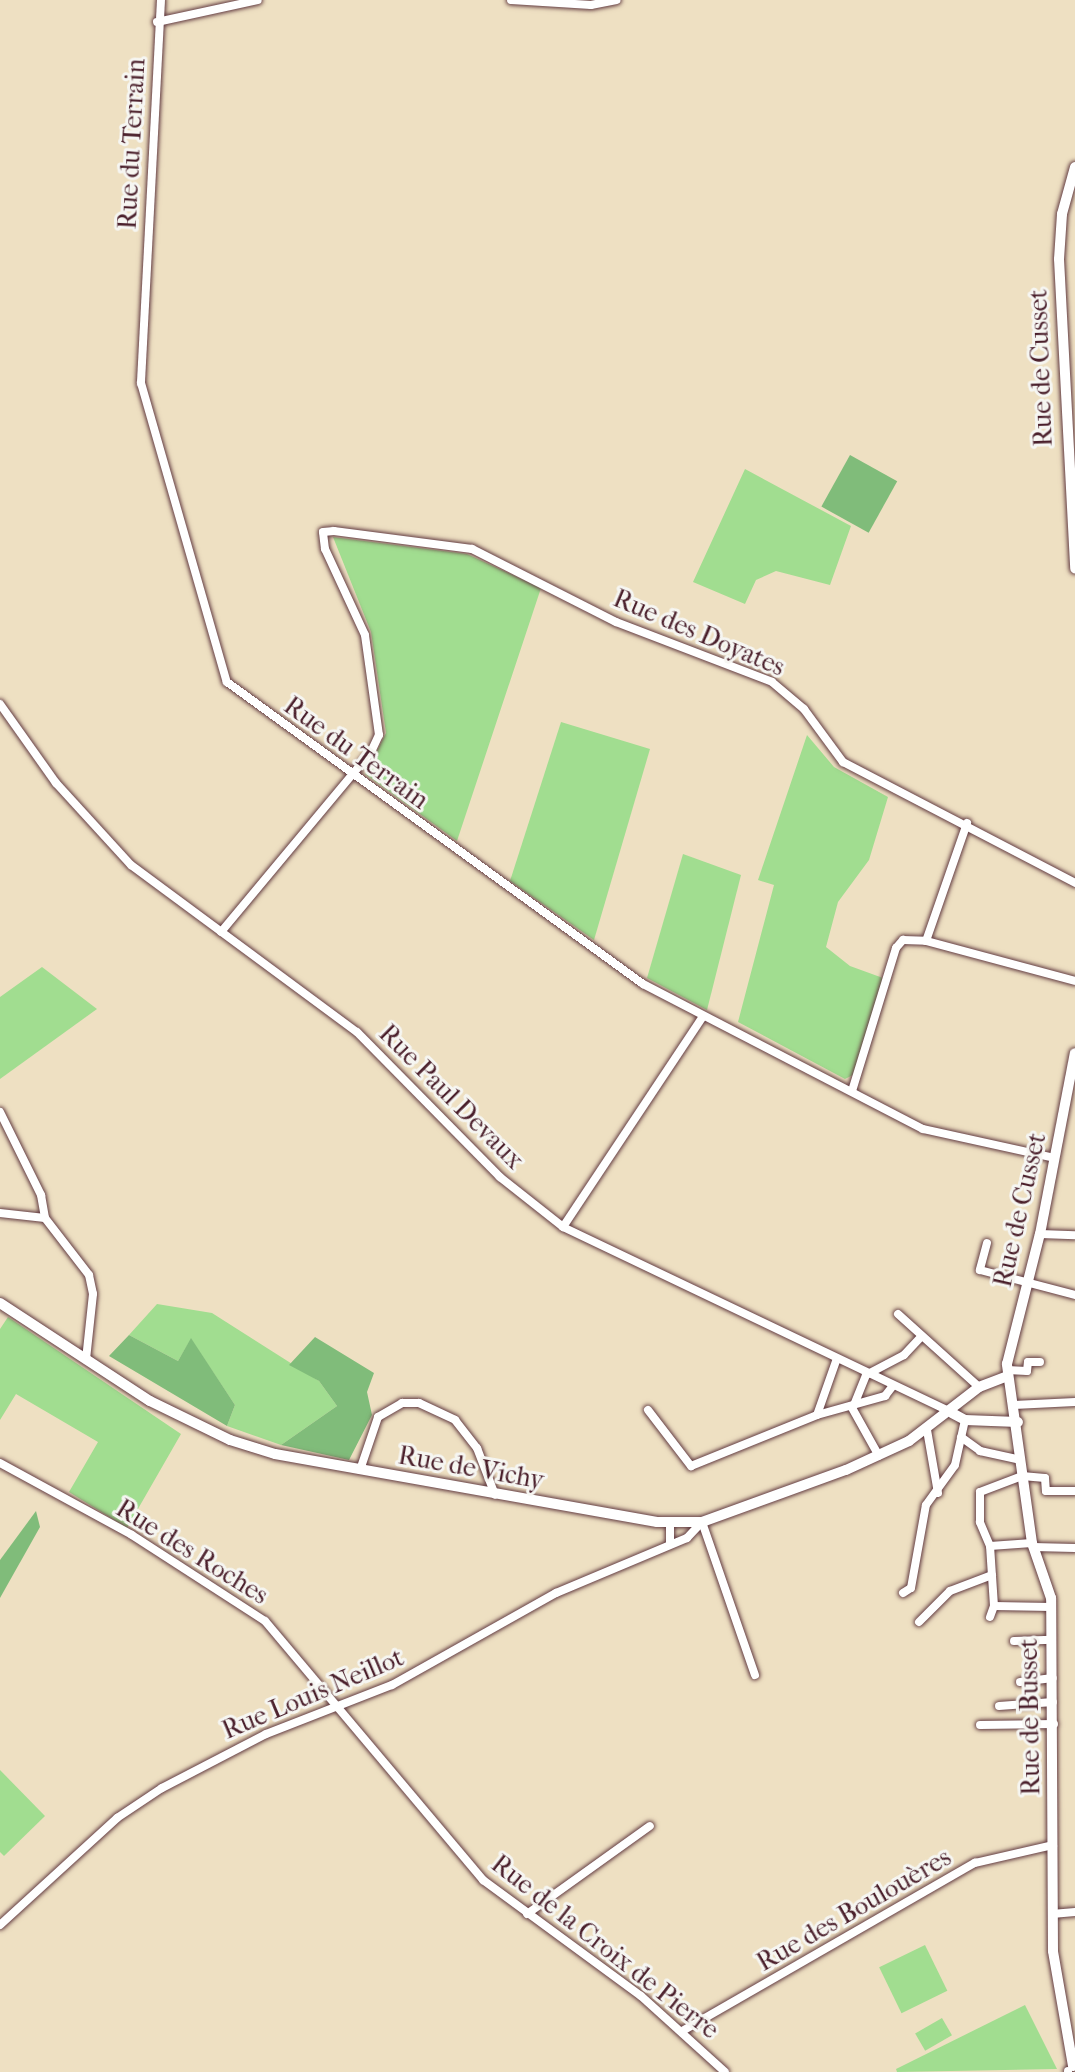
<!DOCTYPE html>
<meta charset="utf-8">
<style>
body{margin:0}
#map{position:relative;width:1075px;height:2072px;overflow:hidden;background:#eee0c2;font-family:"IM FELL French Canon",serif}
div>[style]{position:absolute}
.green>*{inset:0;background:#a1dd90;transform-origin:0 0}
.forest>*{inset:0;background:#80bc7a;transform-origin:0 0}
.roads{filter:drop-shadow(0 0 2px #633c42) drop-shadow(0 0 2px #633c42)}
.minor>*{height:8px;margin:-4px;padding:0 4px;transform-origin:4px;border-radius:4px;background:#fff}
.tertiary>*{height:10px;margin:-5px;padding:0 5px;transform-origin:5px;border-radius:5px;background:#fff}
span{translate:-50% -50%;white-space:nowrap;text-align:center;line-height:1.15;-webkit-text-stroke:6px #f6f6f2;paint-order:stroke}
.street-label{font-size:26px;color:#4a1f2b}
</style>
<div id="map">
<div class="green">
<i style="clip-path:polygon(745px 469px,851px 526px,830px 585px,776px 571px,756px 580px,745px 604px,693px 582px)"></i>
<i style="clip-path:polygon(333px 537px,467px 554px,541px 588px,457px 841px,365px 774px,386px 733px,371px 632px)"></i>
<i style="clip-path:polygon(561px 722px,650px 749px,594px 940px,510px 881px)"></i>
<i style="clip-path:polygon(807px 735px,834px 767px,888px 797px,869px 860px,838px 902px,826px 947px,850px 966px,883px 978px,859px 1072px,845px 1079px,738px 1022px,774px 885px,758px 880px)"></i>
<i style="clip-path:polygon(683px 854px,741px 875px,707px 1010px,647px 978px)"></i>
<i style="clip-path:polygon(42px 967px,97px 1009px,0 1079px,0 997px)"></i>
<i style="clip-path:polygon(157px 1304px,212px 1313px,319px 1381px,337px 1406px,281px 1445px,227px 1426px,235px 1405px,191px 1339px,178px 1361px,129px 1335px)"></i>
<i style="clip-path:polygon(8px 1317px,181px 1434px,127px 1528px,69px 1492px,98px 1442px,16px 1394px,0 1420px,0 1329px)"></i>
<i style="clip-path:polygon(0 1770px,45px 1816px,4px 1856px,0 1852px)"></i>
<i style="left:925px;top:1945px;width:51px;height:51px;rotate:64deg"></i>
<i style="clip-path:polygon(1025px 2005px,1057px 2069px,897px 2072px,896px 2069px)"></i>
<i style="left:942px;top:2018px;width:20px;height:31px;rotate:60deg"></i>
</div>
<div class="forest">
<i style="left:850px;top:455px;width:54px;height:59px;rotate:29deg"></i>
<i style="clip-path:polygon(129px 1335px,178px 1361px,191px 1338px,235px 1405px,227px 1426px,109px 1356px)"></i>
<i style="clip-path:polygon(315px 1337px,374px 1373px,367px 1392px,372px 1415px,349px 1460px,281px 1445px,337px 1406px,319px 1381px,289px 1365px)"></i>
<i style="clip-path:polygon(36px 1511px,40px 1527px,0 1598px,0 1560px)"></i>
</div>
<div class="roads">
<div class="minor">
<i style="left:161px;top:0;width:384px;rotate:93deg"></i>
<i style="left:141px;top:383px;width:311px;rotate:74deg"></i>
<i style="left:227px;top:682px;width:514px;rotate:35.98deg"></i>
<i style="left:643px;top:984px;width:315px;rotate:27.4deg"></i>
<i style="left:923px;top:1129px;width:135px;rotate:12.4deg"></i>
<i style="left:511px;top:0;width:80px;rotate:3.6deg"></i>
<i style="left:591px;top:5px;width:26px;rotate:-11deg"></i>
<i style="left:157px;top:22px;width:103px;rotate:-12.3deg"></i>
<i style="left:0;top:704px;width:97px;rotate:54.7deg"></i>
<i style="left:56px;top:783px;width:111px;rotate:47.6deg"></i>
<i style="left:131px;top:865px;width:281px;rotate:36.5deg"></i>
<i style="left:357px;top:1032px;width:204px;rotate:45.4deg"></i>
<i style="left:500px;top:1177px;width:80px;rotate:38.4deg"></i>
<i style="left:563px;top:1227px;width:430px;rotate:25.5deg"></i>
<i style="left:221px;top:932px;width:234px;rotate:-50.2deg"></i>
<i style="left:371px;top:752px;width:19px;rotate:-65deg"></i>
<i style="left:379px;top:735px;width:101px;rotate:-98deg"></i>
<i style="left:365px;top:635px;width:95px;rotate:-114.9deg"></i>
<i style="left:325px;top:549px;width:17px;rotate:-97deg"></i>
<i style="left:323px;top:532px;width:11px;rotate:-5deg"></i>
<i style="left:334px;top:531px;width:139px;rotate:7.4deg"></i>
<i style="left:472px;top:549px;width:161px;rotate:26.9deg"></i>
<i style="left:616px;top:622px;width:167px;rotate:21deg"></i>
<i style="left:772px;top:682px;width:42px;rotate:40.2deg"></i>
<i style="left:804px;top:709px;width:66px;rotate:53.7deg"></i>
<i style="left:843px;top:762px;width:262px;rotate:27.5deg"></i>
<i style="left:926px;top:941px;width:125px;rotate:-70.8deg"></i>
<i style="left:852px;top:1091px;width:150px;rotate:-72.9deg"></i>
<i style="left:896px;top:948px;width:11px;rotate:-49deg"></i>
<i style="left:903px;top:940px;width:23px;rotate:2deg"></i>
<i style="left:926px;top:941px;width:154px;rotate:15deg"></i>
<i style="left:0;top:1112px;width:93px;rotate:63.7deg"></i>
<i style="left:41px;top:1195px;width:23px;rotate:80deg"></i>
<i style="left:0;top:1213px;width:45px;rotate:6.3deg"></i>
<i style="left:45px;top:1218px;width:72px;rotate:52.3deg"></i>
<i style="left:89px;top:1275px;width:19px;rotate:78deg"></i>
<i style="left:93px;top:1294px;width:65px;rotate:96.1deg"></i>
<i style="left:563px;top:1227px;width:253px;rotate:-56.4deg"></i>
<i style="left:1040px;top:1234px;width:35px;rotate:2deg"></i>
<i style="left:987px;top:1243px;width:28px;rotate:105deg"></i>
<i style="left:980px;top:1270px;width:98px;rotate:14.7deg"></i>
<i style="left:898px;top:1314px;width:109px;rotate:42deg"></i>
<i style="left:1007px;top:1370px;width:20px;rotate:3deg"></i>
<i style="left:1027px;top:1371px;width:9px;rotate:-84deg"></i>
<i style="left:1028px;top:1362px;width:12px"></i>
<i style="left:854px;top:1405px;width:32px;rotate:-68deg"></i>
<i style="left:866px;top:1375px;width:43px;rotate:-27.8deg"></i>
<i style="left:904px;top:1355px;width:22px;rotate:-47deg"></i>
<i style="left:1014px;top:1405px;width:61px;rotate:-2.8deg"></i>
<i style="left:851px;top:1406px;width:57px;rotate:60.8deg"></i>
<i style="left:648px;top:1410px;width:71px;rotate:52.5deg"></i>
<i style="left:691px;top:1466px;width:136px;rotate:-22deg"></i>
<i style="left:817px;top:1415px;width:71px;rotate:-15.6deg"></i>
<i style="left:885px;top:1396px;width:11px;rotate:-52deg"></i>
<i style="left:817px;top:1415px;width:57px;rotate:-70.6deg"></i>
<i style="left:927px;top:1430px;width:64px;rotate:80.1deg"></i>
<i style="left:961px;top:1437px;width:24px;rotate:36deg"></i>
<i style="left:980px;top:1451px;width:42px;rotate:12.4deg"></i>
<i style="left:0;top:1463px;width:150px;rotate:28.6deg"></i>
<i style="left:132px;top:1535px;width:158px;rotate:32.9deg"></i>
<i style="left:265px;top:1621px;width:339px;rotate:49.9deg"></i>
<i style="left:483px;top:1880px;width:196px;rotate:36.3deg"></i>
<i style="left:641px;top:1996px;width:113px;rotate:42.1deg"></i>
<i style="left:360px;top:1470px;width:56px;rotate:-71.2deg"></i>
<i style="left:378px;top:1417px;width:28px;rotate:-30deg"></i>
<i style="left:402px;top:1403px;width:17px"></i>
<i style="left:419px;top:1403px;width:40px;rotate:25deg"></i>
<i style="left:455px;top:1420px;width:36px;rotate:52deg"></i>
<i style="left:477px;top:1448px;width:50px;rotate:69deg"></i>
<i style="left:702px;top:1522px;width:162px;rotate:70.9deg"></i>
<i style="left:670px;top:1523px;width:21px;rotate:90deg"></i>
<i style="left:990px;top:1546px;width:42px;rotate:-4.1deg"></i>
<i style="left:1033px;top:1547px;width:42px;rotate:1.4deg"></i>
<i style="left:903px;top:1593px;width:9px;rotate:-32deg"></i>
<i style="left:911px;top:1588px;width:84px;rotate:-79.8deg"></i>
<i style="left:926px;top:1505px;width:49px;rotate:-54.1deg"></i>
<i style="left:955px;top:1465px;width:46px;rotate:-77.5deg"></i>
<i style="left:994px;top:1606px;width:57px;rotate:1deg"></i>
<i style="left:990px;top:1617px;width:12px;rotate:-70deg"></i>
<i style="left:994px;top:1606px;width:60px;rotate:-93.8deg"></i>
<i style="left:990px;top:1546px;width:26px;rotate:-113deg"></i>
<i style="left:980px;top:1522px;width:30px;rotate:-90deg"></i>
<i style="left:980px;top:1492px;width:45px;rotate:-20.9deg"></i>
<i style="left:1022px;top:1476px;width:23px;rotate:5deg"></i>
<i style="left:1045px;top:1478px;width:13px;rotate:86deg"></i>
<i style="left:1046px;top:1491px;width:29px"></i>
<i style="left:919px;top:1622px;width:44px;rotate:-45deg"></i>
<i style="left:950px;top:1591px;width:45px;rotate:-20.9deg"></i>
<i style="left:1014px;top:1641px;width:38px;rotate:-2deg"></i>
<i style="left:1020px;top:1682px;width:33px;rotate:-7deg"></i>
<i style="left:999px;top:1706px;width:54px;rotate:-4.2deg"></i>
<i style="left:980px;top:1725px;width:74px;rotate:-0.8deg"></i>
<i style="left:527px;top:1914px;width:151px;rotate:-35.6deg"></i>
<i style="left:1052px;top:1914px;width:23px;rotate:-5deg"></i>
<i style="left:0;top:1925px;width:159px;rotate:-42.4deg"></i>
<i style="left:117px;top:1818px;width:54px;rotate:-33.7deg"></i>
<i style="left:162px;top:1788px;width:117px;rotate:-27.4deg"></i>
<i style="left:266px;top:1734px;width:135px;rotate:-21.3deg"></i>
<i style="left:392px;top:1685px;width:188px;rotate:-29.3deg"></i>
<i style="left:556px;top:1593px;width:142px;rotate:-22.8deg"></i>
<i style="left:687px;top:1538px;width:22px;rotate:-47deg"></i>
<i style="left:684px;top:2030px;width:336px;rotate:-29.9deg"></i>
<i style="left:975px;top:1863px;width:80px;rotate:-13deg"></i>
<i style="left:1068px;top:2072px;width:1px;rotate:-90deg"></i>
</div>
<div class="tertiary">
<i style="left:1075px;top:167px;width:49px;rotate:105.5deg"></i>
<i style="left:1062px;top:214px;width:45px;rotate:93.8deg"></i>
<i style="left:1059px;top:259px;width:310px;rotate:87deg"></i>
<i style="left:0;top:1303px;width:179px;rotate:33.2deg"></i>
<i style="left:150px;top:1401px;width:89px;rotate:26deg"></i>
<i style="left:230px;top:1440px;width:47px;rotate:17.3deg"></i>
<i style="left:275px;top:1454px;width:388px;rotate:10.1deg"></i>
<i style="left:657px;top:1522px;width:45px"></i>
<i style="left:702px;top:1522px;width:153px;rotate:-19.9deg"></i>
<i style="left:846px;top:1470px;width:69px;rotate:-24.7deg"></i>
<i style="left:909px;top:1441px;width:88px;rotate:-37.6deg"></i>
<i style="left:979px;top:1387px;width:31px;rotate:-21deg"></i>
<i style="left:952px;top:1413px;width:15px;rotate:28deg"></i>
<i style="left:965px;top:1420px;width:53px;rotate:2.2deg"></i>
<i style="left:1073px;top:2066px;width:117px;rotate:-99.9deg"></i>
<i style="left:1053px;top:1951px;width:353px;rotate:-90.3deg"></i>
<i style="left:1051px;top:1598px;width:58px;rotate:-109.1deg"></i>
<i style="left:1032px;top:1543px;width:181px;rotate:-98deg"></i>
<i style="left:1007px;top:1364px;width:134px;rotate:-75.8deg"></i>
<i style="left:1040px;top:1234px;width:184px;rotate:-79.1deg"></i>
</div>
</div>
<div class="street-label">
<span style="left:132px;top:144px;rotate:-87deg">Rue du Terrain</span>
<span style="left:1041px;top:368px;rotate:-92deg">Rue de Cusset</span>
<span style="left:699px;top:633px;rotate:23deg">Rue des Doyates</span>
<span style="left:356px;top:753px;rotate:36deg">Rue du Terrain</span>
<span style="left:451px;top:1097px;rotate:45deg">Rue Paul Devaux</span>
<span style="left:1020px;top:1210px;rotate:-77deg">Rue de Cusset</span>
<span style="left:471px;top:1468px;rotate:10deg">Rue de Vichy</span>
<span style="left:192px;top:1552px;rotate:32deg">Rue des Roches</span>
<span style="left:313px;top:1694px;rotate:-23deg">Rue Louis Neillot</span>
<span style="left:1030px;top:1717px;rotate:-91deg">Rue de Busset</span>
<span style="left:854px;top:1910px;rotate:-30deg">Rue des Boulouères</span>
<span style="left:605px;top:1947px;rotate:38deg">Rue de la Croix de Pierre</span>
</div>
</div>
